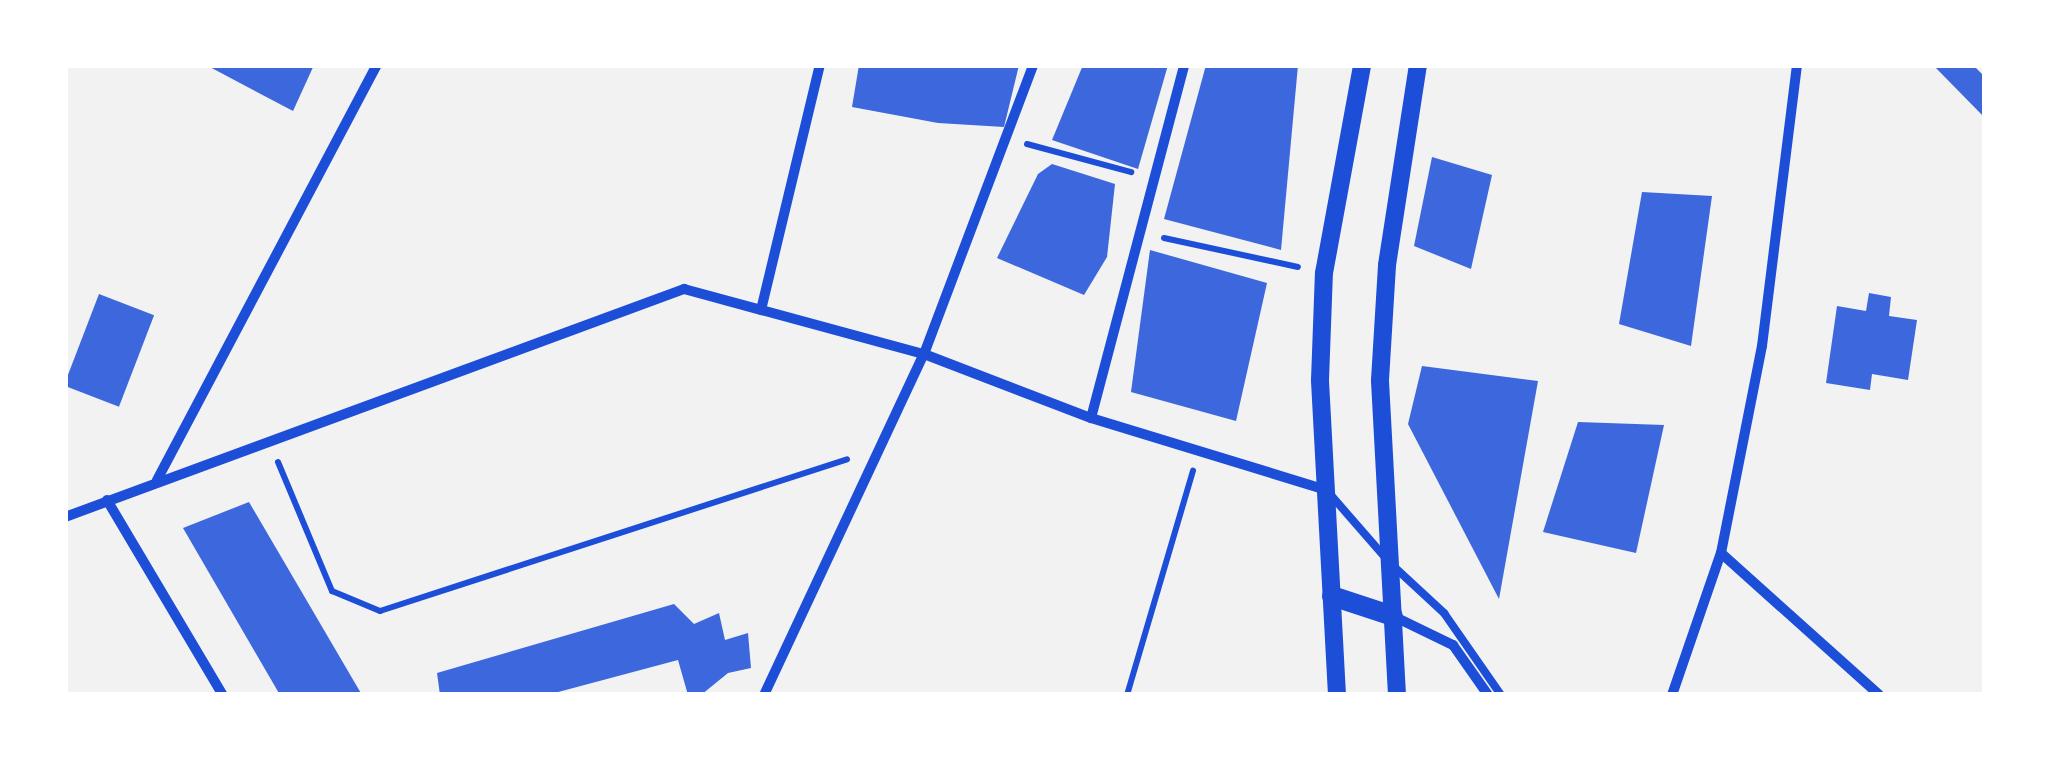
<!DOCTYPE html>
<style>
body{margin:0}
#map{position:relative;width:2050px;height:760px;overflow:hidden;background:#f2f2f2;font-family:"Sofia Sans Condensed",sans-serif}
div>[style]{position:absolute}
.building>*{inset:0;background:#3d67dc;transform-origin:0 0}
.path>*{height:6px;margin:-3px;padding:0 3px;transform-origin:3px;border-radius:3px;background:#1d4ed8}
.service>*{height:8px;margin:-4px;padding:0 4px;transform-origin:4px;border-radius:4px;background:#1d4ed8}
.minor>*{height:10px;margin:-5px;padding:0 5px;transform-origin:5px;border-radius:5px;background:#1d4ed8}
.tertiary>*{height:18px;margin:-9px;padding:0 9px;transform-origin:9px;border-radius:9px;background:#1d4ed8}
.secondary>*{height:20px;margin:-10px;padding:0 10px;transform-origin:10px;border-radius:10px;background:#1d4ed8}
span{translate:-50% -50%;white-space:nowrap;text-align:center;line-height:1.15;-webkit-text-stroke:8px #fff;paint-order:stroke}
.frame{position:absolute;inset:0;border:68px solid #fff;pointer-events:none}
</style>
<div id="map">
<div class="building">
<i style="clip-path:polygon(206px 65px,314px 65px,293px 111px)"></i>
<i style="clip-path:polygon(859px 65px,1019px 65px,1004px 127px,938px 123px,852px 107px)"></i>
<i style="clip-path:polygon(1083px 65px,1168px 65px,1138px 169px,1052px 140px)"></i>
<i style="clip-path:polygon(1206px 65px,1298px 65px,1281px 250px,1164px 219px)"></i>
<i style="clip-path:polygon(1933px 65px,1973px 65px,1985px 77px,1985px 118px)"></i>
<i style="clip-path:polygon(1432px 157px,1492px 175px,1471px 269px,1414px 246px)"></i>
<i style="clip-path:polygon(1052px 164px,1115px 184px,1107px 257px,1084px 295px,997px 258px,1038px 174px)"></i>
<i style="clip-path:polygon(1642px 192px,1712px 196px,1691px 346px,1619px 324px)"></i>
<i style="clip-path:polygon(1150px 250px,1267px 283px,1236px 421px,1131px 392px)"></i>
<i style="clip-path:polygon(1869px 293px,1891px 297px,1889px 316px,1917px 320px,1908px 380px,1872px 374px,1870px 390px,1826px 383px,1837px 306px,1866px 311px)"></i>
<i style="left:99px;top:294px;width:59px;height:98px;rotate:21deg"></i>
<i style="clip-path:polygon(1422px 366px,1538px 381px,1499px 599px,1408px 424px)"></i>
<i style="clip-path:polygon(1578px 422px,1664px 425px,1636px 553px,1543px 532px)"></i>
<i style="clip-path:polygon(249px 502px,362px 695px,280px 695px,183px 528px)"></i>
<i style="clip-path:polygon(674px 604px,694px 624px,719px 613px,725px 640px,748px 633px,751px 668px,728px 673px,701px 695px,688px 695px,678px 660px,547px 695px,440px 695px,437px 673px)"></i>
</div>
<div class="path">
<i style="left:1027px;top:144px;width:108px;rotate:15.1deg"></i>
<i style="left:1164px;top:238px;width:137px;rotate:12.2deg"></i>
<i style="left:278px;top:462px;width:140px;rotate:67.3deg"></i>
<i style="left:332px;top:591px;width:52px;rotate:22.6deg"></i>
<i style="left:380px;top:611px;width:491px;rotate:-18deg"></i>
<i style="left:1127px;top:695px;width:234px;rotate:-73.6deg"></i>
</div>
<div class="service">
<i style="left:1329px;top:493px;width:93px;rotate:48.9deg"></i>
<i style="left:1390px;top:563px;width:74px;rotate:42.8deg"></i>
<i style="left:1444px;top:613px;width:100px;rotate:55.2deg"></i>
</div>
<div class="minor">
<i style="left:761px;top:310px;width:252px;rotate:-76.5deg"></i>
<i style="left:1091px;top:418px;width:365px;rotate:-75.2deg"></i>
<i style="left:157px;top:480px;width:470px;rotate:-62.1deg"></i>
<i style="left:107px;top:500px;width:227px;rotate:59.3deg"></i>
<i style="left:65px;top:517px;width:660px;rotate:-20.22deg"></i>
<i style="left:684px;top:289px;width:249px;rotate:15.2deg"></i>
<i style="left:924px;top:354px;width:179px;rotate:21deg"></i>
<i style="left:1091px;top:418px;width:246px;rotate:17deg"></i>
<i style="left:1721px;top:553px;width:212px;rotate:41.9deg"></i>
<i style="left:1393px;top:616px;width:67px;rotate:25.8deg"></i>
<i style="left:1453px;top:645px;width:61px;rotate:55deg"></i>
<i style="left:764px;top:695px;width:377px;rotate:-64.9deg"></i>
<i style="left:924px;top:354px;width:309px;rotate:-69.3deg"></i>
<i style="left:1672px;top:695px;width:150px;rotate:-71deg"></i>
<i style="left:1721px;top:553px;width:211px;rotate:-78.8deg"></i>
<i style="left:1762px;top:346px;width:283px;rotate:-82.9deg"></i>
</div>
<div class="tertiary">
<i style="left:1337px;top:695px;width:315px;rotate:-93.1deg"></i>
<i style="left:1320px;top:380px;width:107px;rotate:-87.9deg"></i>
<i style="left:1324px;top:273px;width:211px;rotate:-79.6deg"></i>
<i style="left:1397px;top:695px;width:315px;rotate:-93.1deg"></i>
<i style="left:1380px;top:380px;width:115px;rotate:-86.5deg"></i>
<i style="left:1387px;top:265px;width:202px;rotate:-81.2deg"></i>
</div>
<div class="secondary">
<i style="left:1332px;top:596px;width:64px;rotate:18.2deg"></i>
</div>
<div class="frame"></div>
</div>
